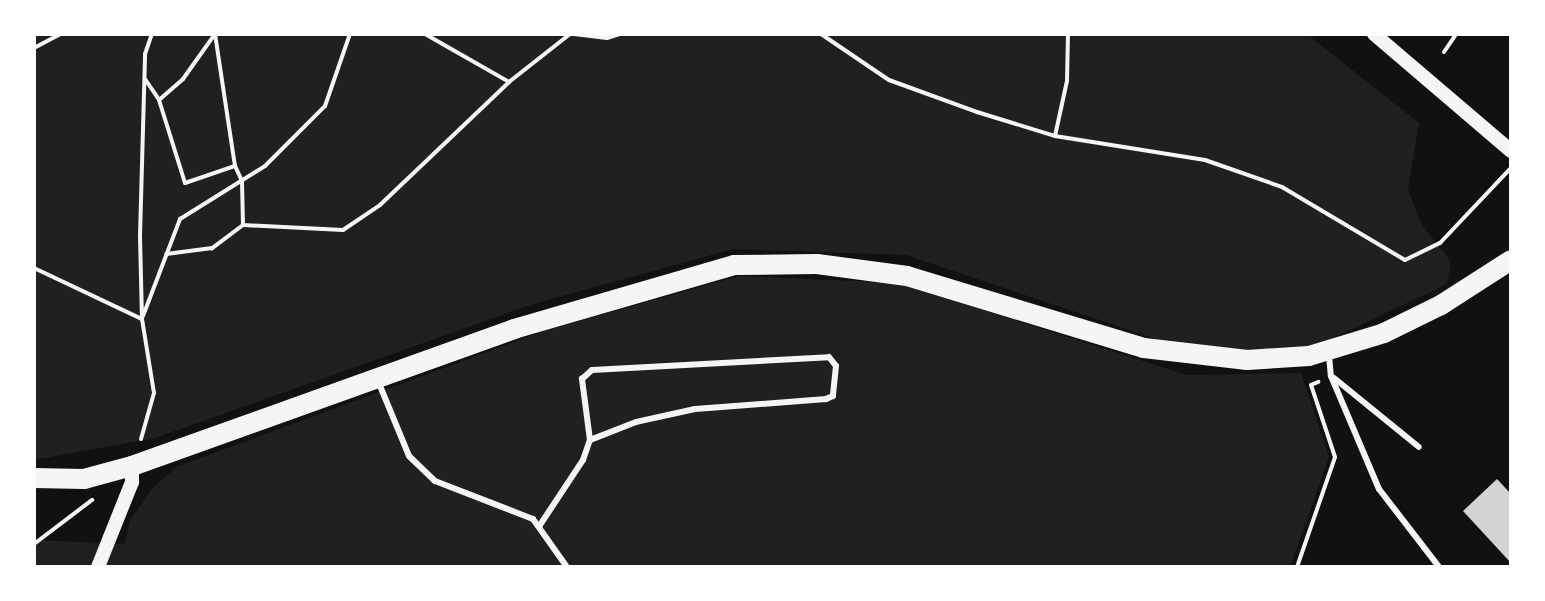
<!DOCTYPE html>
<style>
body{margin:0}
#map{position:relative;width:1545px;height:601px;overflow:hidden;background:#111;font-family:"IBM Plex Serif",serif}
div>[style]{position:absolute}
.green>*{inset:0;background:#202020}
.building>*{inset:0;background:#d3d3d3}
.path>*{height:4px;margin:-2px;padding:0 2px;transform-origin:2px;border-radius:2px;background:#f5f5f5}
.service>*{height:6px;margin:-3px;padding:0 3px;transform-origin:3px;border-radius:3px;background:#f5f5f5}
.tertiary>*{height:14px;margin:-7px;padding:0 7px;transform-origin:7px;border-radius:7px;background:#f5f5f5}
.trunk>*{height:20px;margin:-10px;padding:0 10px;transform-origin:10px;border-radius:10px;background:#f5f5f5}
span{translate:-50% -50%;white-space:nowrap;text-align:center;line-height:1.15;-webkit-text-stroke:6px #fff;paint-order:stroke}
.frame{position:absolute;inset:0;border:36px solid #fff;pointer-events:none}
</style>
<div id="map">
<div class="green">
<i style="clip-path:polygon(34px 34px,1307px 34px,1419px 123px,1408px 190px,1421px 223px,1451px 262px,1447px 284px,1297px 355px,1189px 350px,906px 255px,733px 249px,533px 304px,155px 438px,34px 460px)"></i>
<i style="clip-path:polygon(739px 276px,899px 283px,1187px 375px,1301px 373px,1329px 457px,1290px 567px,34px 567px,34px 540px,125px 544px,130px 520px,152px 489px,176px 467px,544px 331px)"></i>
</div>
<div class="building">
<i style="clip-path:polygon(1497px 479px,1511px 494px,1511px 563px,1463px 511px)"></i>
</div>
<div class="path">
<i style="left:215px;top:34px;width:134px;rotate:81.4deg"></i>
<i style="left:425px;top:34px;width:97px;rotate:29.7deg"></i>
<i style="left:574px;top:34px;width:33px;rotate:7deg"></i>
<i style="left:607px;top:38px;width:13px;rotate:-18deg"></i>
<i style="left:821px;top:34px;width:82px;rotate:34.1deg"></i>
<i style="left:889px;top:80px;width:94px;rotate:20deg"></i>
<i style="left:977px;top:112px;width:82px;rotate:17.1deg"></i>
<i style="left:1055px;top:136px;width:152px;rotate:9.1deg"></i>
<i style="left:1205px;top:160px;width:82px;rotate:19.3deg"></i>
<i style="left:1282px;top:187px;width:143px;rotate:30.7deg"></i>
<i style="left:1405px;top:260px;width:39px;rotate:-26deg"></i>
<i style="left:1440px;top:243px;width:103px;rotate:-46.6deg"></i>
<i style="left:34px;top:48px;width:30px;rotate:-28deg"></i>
<i style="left:1444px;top:52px;width:22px;rotate:-56deg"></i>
<i style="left:145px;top:79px;width:25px;rotate:56deg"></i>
<i style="left:159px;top:100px;width:87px;rotate:72.6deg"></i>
<i style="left:185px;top:183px;width:53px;rotate:-18.8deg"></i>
<i style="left:235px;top:166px;width:17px;rotate:65deg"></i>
<i style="left:242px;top:181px;width:44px;rotate:88.7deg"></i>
<i style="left:243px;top:225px;width:39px;rotate:143deg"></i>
<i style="left:212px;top:248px;width:46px;rotate:172.6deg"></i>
<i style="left:159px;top:100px;width:32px;rotate:-41deg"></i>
<i style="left:183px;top:79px;width:55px;rotate:-54.6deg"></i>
<i style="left:1055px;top:136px;width:56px;rotate:-77.7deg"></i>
<i style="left:1067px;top:81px;width:47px;rotate:-88.8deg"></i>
<i style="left:243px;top:225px;width:100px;rotate:2.9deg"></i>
<i style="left:343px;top:230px;width:45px;rotate:-34deg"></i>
<i style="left:380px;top:205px;width:178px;rotate:-43.6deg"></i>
<i style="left:509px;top:82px;width:78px;rotate:-38.2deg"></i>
<i style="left:34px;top:268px;width:119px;rotate:25.3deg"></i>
<i style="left:143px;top:316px;width:104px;rotate:-69.1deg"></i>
<i style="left:180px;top:219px;width:100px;rotate:-31.9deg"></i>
<i style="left:265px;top:166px;width:85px;rotate:-45deg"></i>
<i style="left:325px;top:106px;width:76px;rotate:-70.9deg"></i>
<i style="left:141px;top:439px;width:48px;rotate:-74.2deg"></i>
<i style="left:154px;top:393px;width:75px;rotate:-99.2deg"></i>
<i style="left:142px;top:319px;width:83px;rotate:-91.4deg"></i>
<i style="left:140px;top:236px;width:182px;rotate:-88.4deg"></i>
<i style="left:145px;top:54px;width:21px;rotate:-71deg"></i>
<i style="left:34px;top:544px;width:73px;rotate:-37.2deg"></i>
<i style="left:1297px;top:567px;width:116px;rotate:-70.9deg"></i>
<i style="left:1335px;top:457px;width:76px;rotate:-108.4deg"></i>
<i style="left:1311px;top:385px;width:8px;rotate:-23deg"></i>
</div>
<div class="service">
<i style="left:1329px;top:355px;width:21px;rotate:85deg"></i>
<i style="left:1331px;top:376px;width:123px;rotate:67deg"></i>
<i style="left:1379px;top:489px;width:98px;rotate:52.4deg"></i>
<i style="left:1334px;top:378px;width:109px;rotate:39.1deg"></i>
<i style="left:378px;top:381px;width:81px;rotate:67.5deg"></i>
<i style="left:409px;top:456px;width:36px;rotate:44deg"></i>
<i style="left:435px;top:481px;width:105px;rotate:21.2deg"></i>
<i style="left:533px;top:519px;width:59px;rotate:54.7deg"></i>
<i style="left:540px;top:525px;width:78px;rotate:-56.5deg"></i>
<i style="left:583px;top:460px;width:21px;rotate:-71deg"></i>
<i style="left:590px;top:440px;width:62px;rotate:-97.5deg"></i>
<i style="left:582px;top:379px;width:13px;rotate:-42deg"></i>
<i style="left:592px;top:370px;width:237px;rotate:-3.1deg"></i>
<i style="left:829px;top:357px;width:11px;rotate:52deg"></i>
<i style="left:836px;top:366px;width:30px;rotate:96deg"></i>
<i style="left:833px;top:396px;width:8px;rotate:157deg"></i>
<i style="left:826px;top:399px;width:131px;rotate:175.6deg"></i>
<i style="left:695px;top:409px;width:60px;rotate:167.6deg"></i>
<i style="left:636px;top:422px;width:49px;rotate:158.6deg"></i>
</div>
<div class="tertiary">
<i style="left:1374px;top:34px;width:180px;rotate:40.5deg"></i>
<i style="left:98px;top:567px;width:92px;rotate:-68.2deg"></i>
<i style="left:132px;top:482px;width:16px;rotate:-90deg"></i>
</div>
<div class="trunk">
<i style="left:34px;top:478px;width:50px;rotate:1.1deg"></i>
<i style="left:84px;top:479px;width:50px;rotate:-15.2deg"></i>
<i style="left:132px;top:466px;width:406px;rotate:-19.7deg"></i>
<i style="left:514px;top:329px;width:229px;rotate:-16.2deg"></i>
<i style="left:734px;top:265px;width:83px;rotate:-0.7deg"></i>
<i style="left:817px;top:264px;width:91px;rotate:7.6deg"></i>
<i style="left:907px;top:276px;width:248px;rotate:16.9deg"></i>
<i style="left:1144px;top:348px;width:104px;rotate:6.6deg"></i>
<i style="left:1247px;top:360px;width:62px;rotate:-3.7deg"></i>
<i style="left:1309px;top:356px;width:78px;rotate:-17deg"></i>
<i style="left:1384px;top:333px;width:64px;rotate:-26.2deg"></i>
<i style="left:1441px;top:305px;width:83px;rotate:-32.7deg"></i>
</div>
<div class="frame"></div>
</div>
